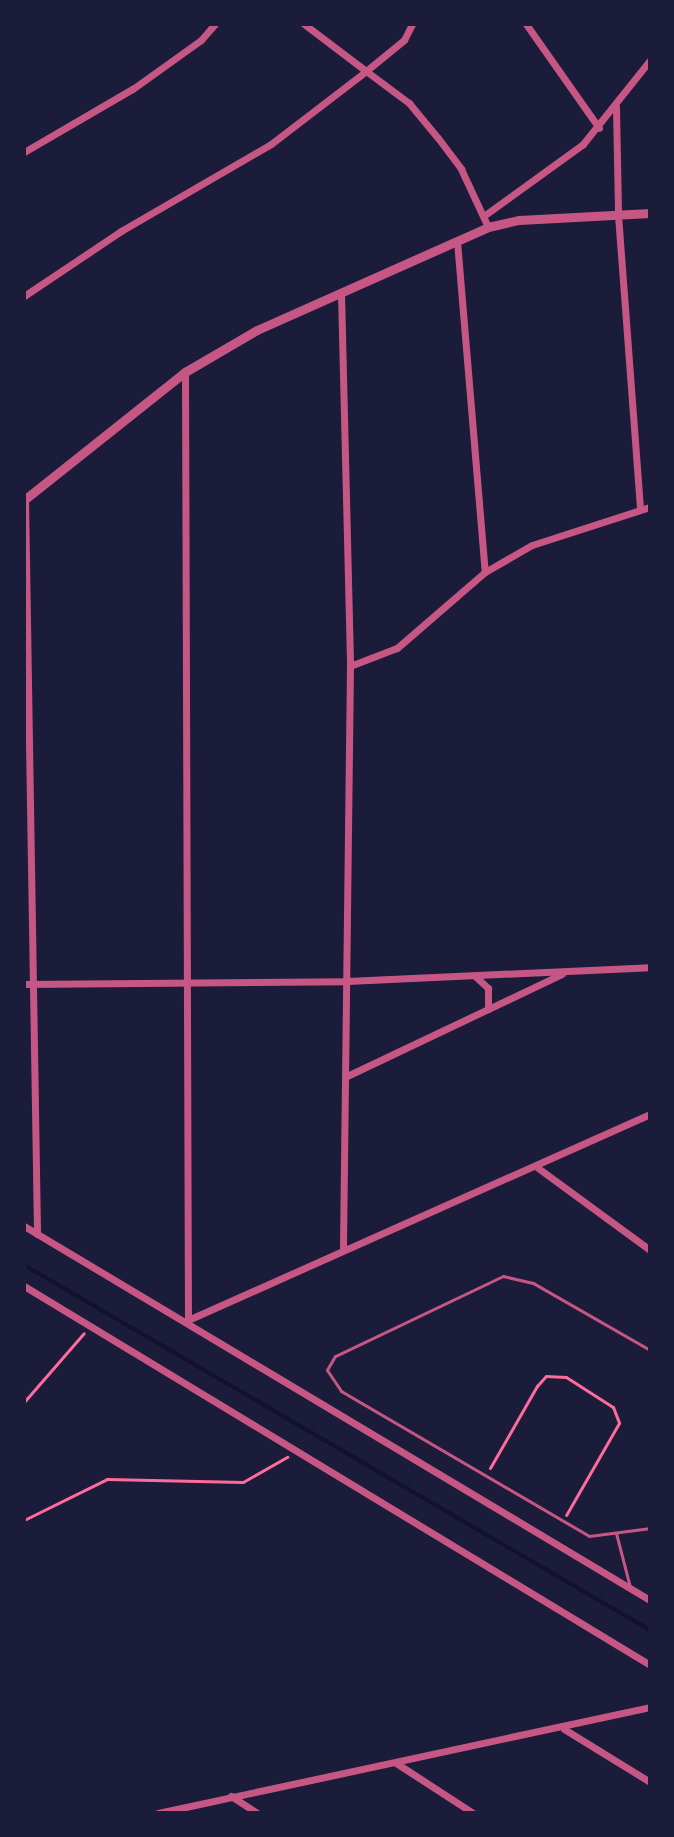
<!DOCTYPE html>
<style>
body{margin:0}
#map{position:relative;width:674px;height:1837px;overflow:hidden;background:#1b1b3a;font-family:"Archivo Narrow",sans-serif}
div>[style]{position:absolute}
.stream>*{height:4px;margin:-2px;padding:0 2px;transform-origin:2px;border-radius:2px;background:#12122b}
.path>*{height:3px;margin:-1.5px;padding:0 1.5px;transform-origin:1.5px;border-radius:1.5px;background:#ff6b9d}
.service>*{height:3px;margin:-1.5px;padding:0 1.5px;transform-origin:1.5px;border-radius:1.5px;background:#c65784}
.minor>*{height:7px;margin:-3.5px;padding:0 3.5px;transform-origin:3.5px;border-radius:3.5px;background:#c65784}
.tertiary>*{height:9px;margin:-4.5px;padding:0 4.5px;transform-origin:4.5px;border-radius:4.5px;background:#c65784}
span{translate:-50% -50%;white-space:nowrap;text-align:center;line-height:1.15;-webkit-text-stroke:7px #1b1b3a;paint-order:stroke}
.frame{position:absolute;inset:0;border:26px solid #1b1b3a;pointer-events:none}
</style>
<div id="map">
<div class="stream">
<i style="left:24px;top:1265px;width:725px;rotate:30.25deg"></i>
</div>
<div class="path">
<i style="left:24px;top:1402px;width:91px;rotate:-49deg"></i>
<i style="left:490px;top:1468px;width:95px;rotate:-60.2deg"></i>
<i style="left:537px;top:1386px;width:13px;rotate:-48deg"></i>
<i style="left:546px;top:1376px;width:20px;rotate:3deg"></i>
<i style="left:566px;top:1377px;width:56px;rotate:32.6deg"></i>
<i style="left:613px;top:1407px;width:17px;rotate:69deg"></i>
<i style="left:619px;top:1423px;width:106px;rotate:119.9deg"></i>
<i style="left:24px;top:1520px;width:93px;rotate:-26.3deg"></i>
<i style="left:107px;top:1479px;width:136px;rotate:1.3deg"></i>
<i style="left:243px;top:1482px;width:51px;rotate:-29.6deg"></i>
</div>
<div class="service">
<i style="left:650px;top:1350px;width:135px;rotate:-150.2deg"></i>
<i style="left:533px;top:1283px;width:31px;rotate:-167deg"></i>
<i style="left:503px;top:1276px;width:186px;rotate:154.5deg"></i>
<i style="left:335px;top:1356px;width:16px;rotate:120deg"></i>
<i style="left:327px;top:1370px;width:25px;rotate:56deg"></i>
<i style="left:341px;top:1391px;width:287px;rotate:30.3deg"></i>
<i style="left:589px;top:1536px;width:62px;rotate:-7.5deg"></i>
<i style="left:616px;top:1533px;width:56px;rotate:75.5deg"></i>
</div>
<div class="minor">
<i style="left:304px;top:24px;width:78px;rotate:37.2deg"></i>
<i style="left:366px;top:71px;width:49px;rotate:-39.2deg"></i>
<i style="left:404px;top:40px;width:18px;rotate:-63deg"></i>
<i style="left:526px;top:24px;width:127px;rotate:54.9deg"></i>
<i style="left:616px;top:107px;width:108px;rotate:88.9deg"></i>
<i style="left:618px;top:215px;width:293px;rotate:85.7deg"></i>
<i style="left:24px;top:152px;width:127px;rotate:-30.2deg"></i>
<i style="left:134px;top:88px;width:82px;rotate:-35.6deg"></i>
<i style="left:201px;top:40px;width:21px;rotate:-49deg"></i>
<i style="left:485px;top:215px;width:121px;rotate:-35.9deg"></i>
<i style="left:583px;top:144px;width:107px;rotate:-51.4deg"></i>
<i style="left:457px;top:241px;width:332px;rotate:85.2deg"></i>
<i style="left:341px;top:293px;width:373px;rotate:88.6deg"></i>
<i style="left:350px;top:666px;width:582px;rotate:90.69deg"></i>
<i style="left:24px;top:296px;width:117px;rotate:-33.8deg"></i>
<i style="left:121px;top:231px;width:173px;rotate:-30.1deg"></i>
<i style="left:271px;top:144px;width:120px;rotate:-37.5deg"></i>
<i style="left:366px;top:71px;width:54px;rotate:36.7deg"></i>
<i style="left:409px;top:103px;width:45px;rotate:50.4deg"></i>
<i style="left:438px;top:138px;width:39px;rotate:53deg"></i>
<i style="left:461px;top:169px;width:64px;rotate:65deg"></i>
<i style="left:185px;top:372px;width:948px;rotate:89.82deg"></i>
<i style="left:188px;top:1320px;width:506px;rotate:-24.03deg"></i>
<i style="left:25px;top:499px;width:735px;rotate:89.06deg"></i>
<i style="left:350px;top:666px;width:50px;rotate:-21deg"></i>
<i style="left:397px;top:648px;width:116px;rotate:-40.8deg"></i>
<i style="left:485px;top:572px;width:54px;rotate:-29.9deg"></i>
<i style="left:532px;top:545px;width:124px;rotate:-17.9deg"></i>
<i style="left:475px;top:976px;width:18px;rotate:43deg"></i>
<i style="left:488px;top:988px;width:21px;rotate:90deg"></i>
<i style="left:24px;top:984px;width:323px;rotate:-0.5deg"></i>
<i style="left:347px;top:981px;width:303px;rotate:-2.6deg"></i>
<i style="left:347px;top:1076px;width:238px;rotate:-25.4deg"></i>
<i style="left:538px;top:1168px;width:139px;rotate:36.2deg"></i>
<i style="left:24px;top:1226px;width:729px;rotate:30.86deg"></i>
<i style="left:24px;top:1286px;width:732px;rotate:31.19deg"></i>
<i style="left:564px;top:1729px;width:101px;rotate:31.6deg"></i>
<i style="left:396px;top:1763px;width:92px;rotate:33deg"></i>
<i style="left:231px;top:1796px;width:31px;rotate:33deg"></i>
<i style="left:158px;top:1813px;width:503px;rotate:-12.16deg"></i>
</div>
<div class="tertiary">
<i style="left:24px;top:500px;width:206px;rotate:-38.5deg"></i>
<i style="left:185px;top:372px;width:83px;rotate:-30.3deg"></i>
<i style="left:257px;top:330px;width:253px;rotate:-24deg"></i>
<i style="left:488px;top:227px;width:32px;rotate:-13deg"></i>
<i style="left:519px;top:220px;width:131px;rotate:-3.1deg"></i>
</div>
<div class="frame"></div>
</div>
